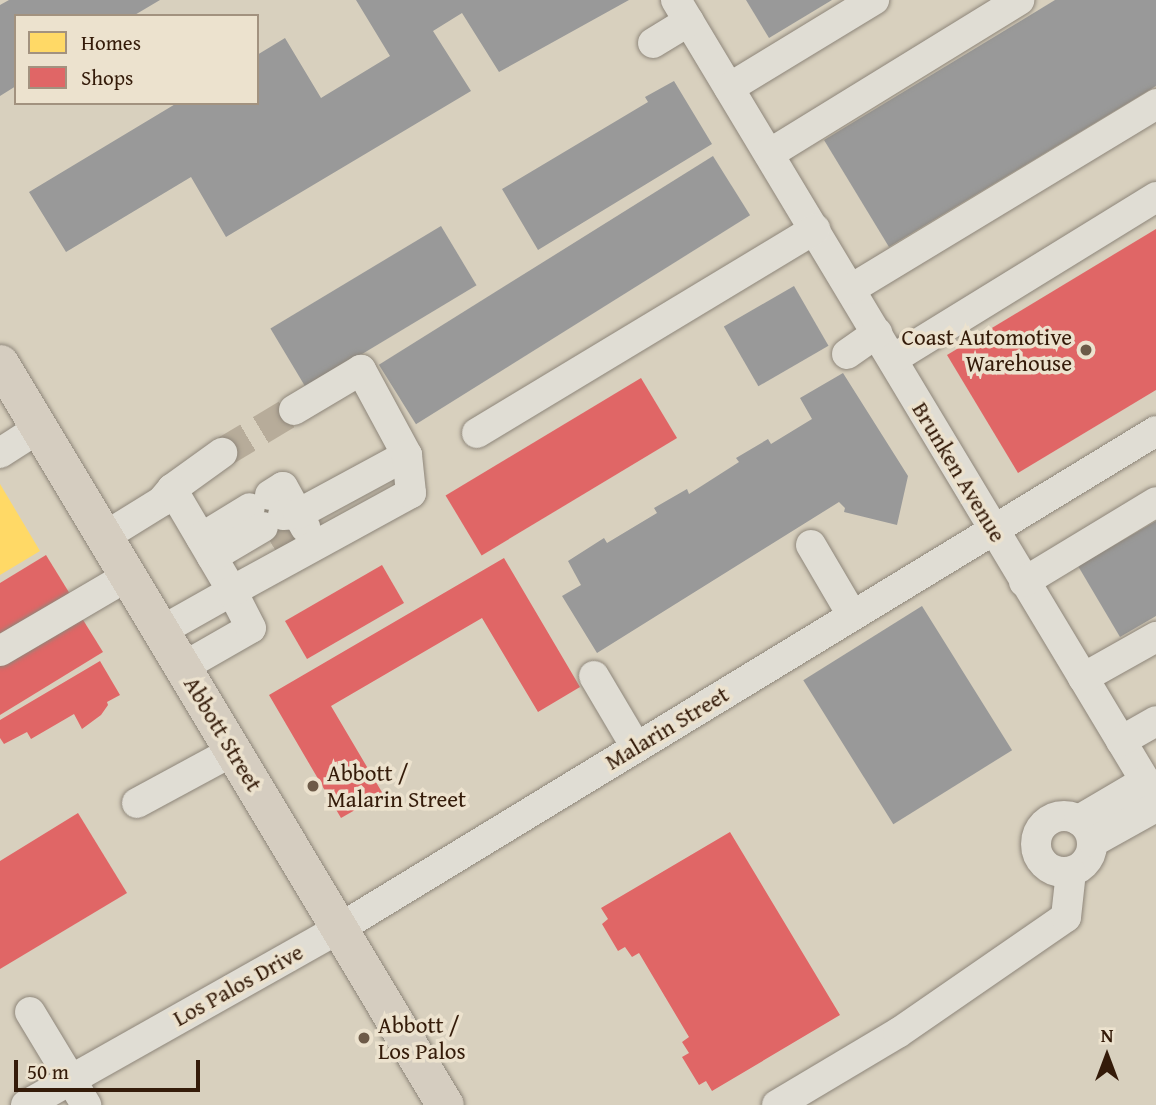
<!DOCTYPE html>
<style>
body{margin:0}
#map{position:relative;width:1156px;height:1105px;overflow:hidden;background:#d8d0be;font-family:"Gentium Book Plus",serif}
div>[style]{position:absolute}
.homes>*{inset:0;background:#ffd966}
.shops>*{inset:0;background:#e06666;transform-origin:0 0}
.industry>*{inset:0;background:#999;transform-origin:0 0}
.minor-tunnel>*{height:30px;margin-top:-15px;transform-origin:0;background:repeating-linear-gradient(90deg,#b7ac9a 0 30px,transparent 0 45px)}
.roads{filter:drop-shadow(0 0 2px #8e867a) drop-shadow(0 0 2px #8e867a)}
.minor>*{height:30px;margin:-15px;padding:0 15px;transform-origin:15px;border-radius:15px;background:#e0ddd4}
.minor>.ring{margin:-15px;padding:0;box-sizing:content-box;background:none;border:30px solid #e0ddd4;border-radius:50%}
.major>*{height:37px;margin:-18.5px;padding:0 18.5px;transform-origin:18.5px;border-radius:18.5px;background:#d5cdc0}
.dots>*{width:19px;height:19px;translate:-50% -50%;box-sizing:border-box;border:4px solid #ece2ce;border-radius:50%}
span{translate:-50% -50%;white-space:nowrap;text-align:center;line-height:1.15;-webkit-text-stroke:7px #ece2ce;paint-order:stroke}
.poi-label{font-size:23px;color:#341b09}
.right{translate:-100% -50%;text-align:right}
.left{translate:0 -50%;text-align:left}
.street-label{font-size:23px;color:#341b09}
.legend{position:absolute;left:14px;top:14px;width:245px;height:91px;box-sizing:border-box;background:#ece2ce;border:2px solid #a2927f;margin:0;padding:9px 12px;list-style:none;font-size:21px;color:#341b09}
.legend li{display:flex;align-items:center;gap:14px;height:35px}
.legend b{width:35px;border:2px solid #a2927f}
.north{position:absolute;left:1072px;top:1021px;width:70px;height:70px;-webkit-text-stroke:5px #ece2ce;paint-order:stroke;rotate:0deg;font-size:19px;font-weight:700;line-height:28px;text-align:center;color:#341b09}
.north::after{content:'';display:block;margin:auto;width:24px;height:32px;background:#341b09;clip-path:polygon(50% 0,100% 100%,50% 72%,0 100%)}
.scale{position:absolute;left:14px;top:1060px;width:186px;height:32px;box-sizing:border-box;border:4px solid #341b09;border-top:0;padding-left:9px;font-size:21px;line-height:24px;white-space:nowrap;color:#341b09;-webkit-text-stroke:5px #ece2ce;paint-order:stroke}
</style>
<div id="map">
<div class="homes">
<i style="clip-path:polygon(0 484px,40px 551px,0 575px)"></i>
</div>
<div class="shops">
<i style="clip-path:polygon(1156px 229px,1156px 390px,1018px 473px,947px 355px)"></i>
<i style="left:641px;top:378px;width:70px;height:228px;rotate:59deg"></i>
<i style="clip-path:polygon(46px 555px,70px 594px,0 636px,0 583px)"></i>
<i style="clip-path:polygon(504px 558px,580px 687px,538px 712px,482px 618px,331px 706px,383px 794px,341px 818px,269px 695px)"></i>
<i style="left:382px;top:565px;width:44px;height:112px;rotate:60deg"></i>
<i style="clip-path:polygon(80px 615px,103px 652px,0 715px,0 663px)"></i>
<i style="clip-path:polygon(100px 661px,120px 695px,107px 702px,108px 705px,101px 715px,82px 729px,74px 714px,31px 739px,27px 732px,4px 744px,0 738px,0 720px)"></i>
<i style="clip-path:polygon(78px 813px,127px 893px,0 969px,0 861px)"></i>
<i style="clip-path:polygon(730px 832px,840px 1015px,712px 1091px,706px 1081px,699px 1085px,682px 1057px,689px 1053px,682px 1042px,689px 1037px,639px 953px,632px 957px,625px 947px,618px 951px,602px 924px,608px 919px,601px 908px)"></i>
</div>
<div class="industry">
<i style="clip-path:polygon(9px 0,160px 0,133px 16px,16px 16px,16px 86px,0 96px,0 5px)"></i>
<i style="clip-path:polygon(356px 0,629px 0,499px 72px,462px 13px,433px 31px,471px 91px,226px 237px,191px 177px,66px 252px,29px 192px,177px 103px,257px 103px,257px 55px,285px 38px,321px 98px,390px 56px)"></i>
<i style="clip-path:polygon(746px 0,832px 0,769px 38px)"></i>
<i style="clip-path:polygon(1055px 0,1156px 0,1156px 86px,889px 247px,824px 140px)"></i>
<i style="clip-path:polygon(674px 81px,712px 144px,538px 250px,502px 189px,648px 102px,645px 97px)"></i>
<i style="left:713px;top:156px;width:70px;height:394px;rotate:58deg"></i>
<i style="left:441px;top:226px;width:69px;height:199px;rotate:59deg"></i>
<i style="left:794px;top:286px;width:69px;height:81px;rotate:60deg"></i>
<i style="clip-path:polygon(843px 373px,908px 476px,897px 525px,844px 512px,845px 508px,839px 502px,597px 653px,562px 596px,581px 585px,568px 561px,604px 538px,607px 543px,657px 513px,654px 508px,687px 489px,689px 494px,739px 462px,736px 458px,768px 439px,771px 444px,812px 419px,800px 398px)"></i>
<i style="clip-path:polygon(1156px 521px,1156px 616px,1120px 637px,1078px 566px)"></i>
<i style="left:922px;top:606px;width:170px;height:140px;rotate:58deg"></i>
</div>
<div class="minor-tunnel">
<i style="left:222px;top:453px;width:84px;rotate:-30.8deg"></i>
<i style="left:269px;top:540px;width:25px;rotate:-32deg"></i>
</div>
<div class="roads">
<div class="minor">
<i style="left:676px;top:0;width:932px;rotate:59deg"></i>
<i style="left:653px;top:43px;width:42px;rotate:-31.4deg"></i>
<i style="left:729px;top:88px;width:170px;rotate:-31.3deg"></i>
<i style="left:769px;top:154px;width:294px;rotate:-31.6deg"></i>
<i style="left:851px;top:289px;width:357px;rotate:-31.2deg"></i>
<i style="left:847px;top:354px;width:37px;rotate:-35deg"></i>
<i style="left:893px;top:359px;width:309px;rotate:-31.6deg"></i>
<i style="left:477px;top:433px;width:395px;rotate:-31.1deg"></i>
<i style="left:0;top:453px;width:46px;rotate:-32.7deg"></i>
<i style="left:172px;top:489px;width:62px;rotate:-35.8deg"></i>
<i style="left:270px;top:495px;width:15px;rotate:-32deg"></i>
<i style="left:283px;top:487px;width:46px;rotate:61.2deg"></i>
<i style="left:283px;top:515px;width:15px;rotate:-4deg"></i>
<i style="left:298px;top:514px;width:124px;rotate:-28.4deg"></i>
<i style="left:407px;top:455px;width:97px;rotate:-118.4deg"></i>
<i style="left:361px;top:370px;width:78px;rotate:149.2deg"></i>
<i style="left:104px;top:537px;width:68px;rotate:-31.8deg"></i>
<i style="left:162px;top:501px;width:16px;rotate:-50deg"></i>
<i style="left:172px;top:489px;width:118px;rotate:59.5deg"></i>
<i style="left:232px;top:591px;width:81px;rotate:150.6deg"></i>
<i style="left:201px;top:538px;width:57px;rotate:-31.5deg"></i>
<i style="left:811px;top:545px;width:81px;rotate:59.6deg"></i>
<i style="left:212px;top:557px;width:59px;rotate:-30.5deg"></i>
<i style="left:1024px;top:582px;width:154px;rotate:-31.2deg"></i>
<i style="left:0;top:651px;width:148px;rotate:-30.4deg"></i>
<i style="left:183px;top:667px;width:78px;rotate:-29.8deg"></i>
<i style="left:251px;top:628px;width:42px;rotate:-117.2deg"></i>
<i style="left:232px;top:591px;width:204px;rotate:-28.7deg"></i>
<i style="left:411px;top:493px;width:38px;rotate:-96deg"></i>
<i style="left:594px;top:676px;width:82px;rotate:59.4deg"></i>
<i style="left:1083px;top:678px;width:84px;rotate:-29.3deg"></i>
<i style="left:1121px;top:741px;width:40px;rotate:-29.7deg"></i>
<i style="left:137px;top:803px;width:109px;rotate:-28.4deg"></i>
<i class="ring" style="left:1036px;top:816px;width:26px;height:26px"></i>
<i style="left:1079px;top:820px;width:77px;rotate:-30.6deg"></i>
<i style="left:1093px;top:842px;width:72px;rotate:-29.1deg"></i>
<i style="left:30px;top:1012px;width:109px;rotate:58.9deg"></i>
<i style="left:26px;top:1105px;width:360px;rotate:-29.4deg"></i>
<i style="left:340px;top:928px;width:955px;rotate:-31.34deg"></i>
<i style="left:777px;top:1105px;width:141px;rotate:-30.8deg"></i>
<i style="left:898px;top:1033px;width:204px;rotate:-34.6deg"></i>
<i style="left:1066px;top:917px;width:45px;rotate:-83.7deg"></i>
</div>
<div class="major">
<i style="left:0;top:363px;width:865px;rotate:59.05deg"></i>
</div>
</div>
<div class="dots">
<i style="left:1086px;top:350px;background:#6d5a48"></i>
<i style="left:313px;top:786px;background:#6d5a48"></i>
<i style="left:364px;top:1038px;background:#6d5a48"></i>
</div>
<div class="poi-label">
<span class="right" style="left:1072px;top:350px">Coast Automotive<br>Warehouse</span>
<span class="left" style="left:327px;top:786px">Abbott /<br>Malarin Street</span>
<span class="left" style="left:378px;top:1038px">Abbott /<br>Los Palos</span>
</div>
<div class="street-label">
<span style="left:959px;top:472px;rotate:59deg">Brunken Avenue</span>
<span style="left:667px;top:728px;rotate:-31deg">Malarin Street</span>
<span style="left:223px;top:734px;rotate:59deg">Abbott Street</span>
<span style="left:238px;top:985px;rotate:-29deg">Los Palos Drive</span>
</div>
<ul class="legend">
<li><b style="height:19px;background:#ffd966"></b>Homes</li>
<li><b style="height:19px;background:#e06666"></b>Shops</li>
</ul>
<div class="north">N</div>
<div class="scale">50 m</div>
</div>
